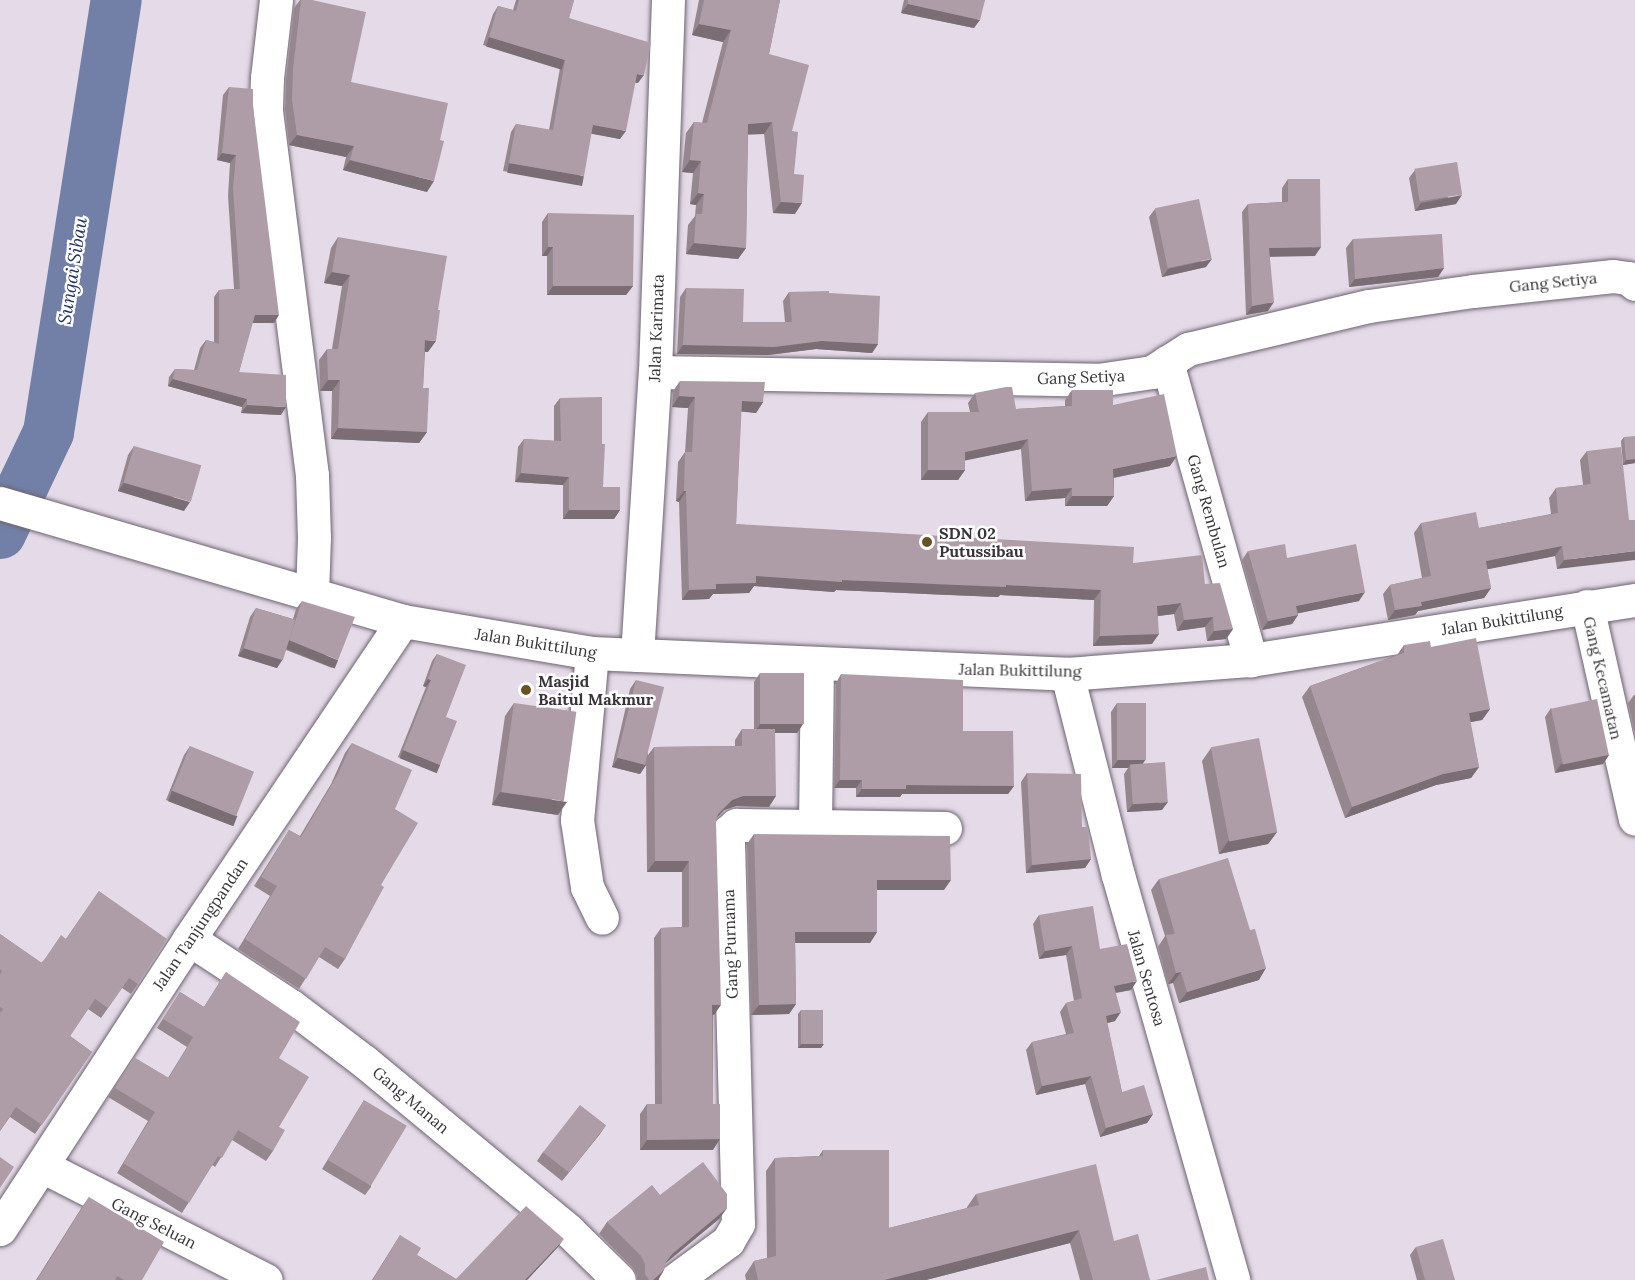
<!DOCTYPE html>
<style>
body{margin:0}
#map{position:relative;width:1635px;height:1280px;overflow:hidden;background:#e5dae8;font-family:Lora,serif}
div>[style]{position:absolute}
.river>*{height:51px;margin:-25.5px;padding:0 25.5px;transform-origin:25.5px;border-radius:25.5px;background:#7280a7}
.roads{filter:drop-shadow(0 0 2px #6d6470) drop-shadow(0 0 2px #6d6470)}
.minor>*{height:33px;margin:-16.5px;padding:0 16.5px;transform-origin:16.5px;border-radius:16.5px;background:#fff}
.wall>*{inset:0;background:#96878f}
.shaded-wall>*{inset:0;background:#7a6e74;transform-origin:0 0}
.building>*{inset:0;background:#ae9da6;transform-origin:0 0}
.dots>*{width:16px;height:16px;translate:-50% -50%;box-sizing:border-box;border:3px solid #fff;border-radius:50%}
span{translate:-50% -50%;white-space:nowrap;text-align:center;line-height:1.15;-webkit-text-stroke:5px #fff;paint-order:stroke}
.street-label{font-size:16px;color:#383439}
.poi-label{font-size:16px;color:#383439;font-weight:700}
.left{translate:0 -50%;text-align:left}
.water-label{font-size:18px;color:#243366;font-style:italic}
</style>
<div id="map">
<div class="river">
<i style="left:0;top:533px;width:112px;rotate:-64.6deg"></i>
<i style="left:48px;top:432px;width:437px;rotate:-81.1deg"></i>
</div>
<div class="roads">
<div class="minor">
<i style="left:276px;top:0;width:79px;rotate:96.6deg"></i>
<i style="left:267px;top:78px;width:33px;rotate:92deg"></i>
<i style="left:266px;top:111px;width:367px;rotate:82.8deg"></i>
<i style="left:312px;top:475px;width:62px;rotate:88.2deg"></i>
<i style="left:314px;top:537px;width:58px;rotate:92deg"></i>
<i style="left:1167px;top:362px;width:310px;rotate:74.3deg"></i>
<i style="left:655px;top:372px;width:443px;rotate:1deg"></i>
<i style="left:1098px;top:380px;width:55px;rotate:-8.4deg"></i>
<i style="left:1152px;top:372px;width:43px;rotate:-32.6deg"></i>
<i style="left:1188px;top:349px;width:186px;rotate:-13.4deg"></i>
<i style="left:1369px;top:306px;width:105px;rotate:-8.2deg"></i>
<i style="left:1473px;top:291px;width:141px;rotate:-6.1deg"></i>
<i style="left:1613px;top:276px;width:15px;rotate:8deg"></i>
<i style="left:1628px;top:278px;width:9px;rotate:41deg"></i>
<i style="left:0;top:503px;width:420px;rotate:16.3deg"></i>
<i style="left:403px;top:621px;width:192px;rotate:9.6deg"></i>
<i style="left:592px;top:653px;width:475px;rotate:2.5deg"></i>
<i style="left:1067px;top:674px;width:185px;rotate:-4.4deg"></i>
<i style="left:1251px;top:660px;width:389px;rotate:-8.9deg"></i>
<i style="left:1587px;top:606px;width:218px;rotate:77.3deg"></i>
<i style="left:592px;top:653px;width:168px;rotate:95.1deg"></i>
<i style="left:577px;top:820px;width:68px;rotate:81.5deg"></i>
<i style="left:587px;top:887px;width:34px;rotate:64deg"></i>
<i style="left:637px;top:655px;width:284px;rotate:-86.4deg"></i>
<i style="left:655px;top:372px;width:372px;rotate:-88deg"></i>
<i style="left:1067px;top:674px;width:207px;rotate:75.8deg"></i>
<i style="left:1118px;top:875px;width:421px;rotate:74.1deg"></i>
<i style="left:815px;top:826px;width:130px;rotate:0.9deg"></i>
<i style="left:189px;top:939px;width:122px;rotate:33.3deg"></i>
<i style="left:291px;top:1006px;width:93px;rotate:37.1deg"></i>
<i style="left:365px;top:1062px;width:264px;rotate:39.6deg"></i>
<i style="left:568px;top:1230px;width:71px;rotate:44.4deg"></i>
<i style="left:42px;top:1166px;width:251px;rotate:27deg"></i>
<i style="left:0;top:1229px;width:346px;rotate:-56.9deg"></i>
<i style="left:189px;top:939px;width:383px;rotate:-56.1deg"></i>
<i style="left:675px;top:1280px;width:66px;rotate:-36.3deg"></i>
<i style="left:728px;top:1241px;width:20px;rotate:-60deg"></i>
<i style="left:738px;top:1224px;width:392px;rotate:-91.5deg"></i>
<i style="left:728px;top:832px;width:11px;rotate:-41deg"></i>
<i style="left:736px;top:825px;width:79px;rotate:0.7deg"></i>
<i style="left:815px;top:826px;width:163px;rotate:-89.3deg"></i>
</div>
</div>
<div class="wall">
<i style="clip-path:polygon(300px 0,312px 0,351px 82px,427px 192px,343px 170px,346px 157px,289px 145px,285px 110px,286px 79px,294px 8px)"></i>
<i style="clip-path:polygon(516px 0,574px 0,569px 18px,638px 83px,635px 82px,620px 139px,591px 133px,578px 184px,503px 171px,511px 132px,516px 124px,549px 130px,560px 68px,483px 45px,493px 14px,498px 6px,513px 10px)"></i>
<i style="clip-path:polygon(699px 0,780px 0,769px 54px,792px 131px,794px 174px,795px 214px,773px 213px,764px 134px,748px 134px,746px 248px,738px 259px,686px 254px,688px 225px,695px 216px,696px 205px,690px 204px,693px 173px,682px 172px,686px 133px,694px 122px,702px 123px,723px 42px,692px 35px)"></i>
<i style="clip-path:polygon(904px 0,985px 0,974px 28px,901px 13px)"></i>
<i style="clip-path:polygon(229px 87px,253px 106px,274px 323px,252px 323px,239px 372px,281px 415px,241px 413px,242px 407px,168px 386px,169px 377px,175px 369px,194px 370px,200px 348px,206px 340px,214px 342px,214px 297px,219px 290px,234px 289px,228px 196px,230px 163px,217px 160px,223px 95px)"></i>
<i style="clip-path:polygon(1415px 170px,1456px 204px,1415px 211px,1409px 178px)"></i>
<i style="clip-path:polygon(1288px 179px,1315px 256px,1270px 256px,1268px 311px,1246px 315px,1242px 212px,1248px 204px,1282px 202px,1282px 188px)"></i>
<i style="clip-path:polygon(1155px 209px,1206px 267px,1162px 277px,1149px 217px)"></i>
<i style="clip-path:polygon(548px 213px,633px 286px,626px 295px,547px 295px,547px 256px,542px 256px,542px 222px)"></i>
<i style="clip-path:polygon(338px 237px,428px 352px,425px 352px,423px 388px,427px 432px,419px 443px,331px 439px,332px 391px,320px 391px,319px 360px,327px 349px,332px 349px,342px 286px,324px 283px,331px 248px)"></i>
<i style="clip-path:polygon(1353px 239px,1444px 268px,1438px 277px,1349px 287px,1346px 248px)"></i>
<i style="clip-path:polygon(686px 288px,743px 322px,785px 322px,783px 301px,789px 292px,829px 293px,878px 344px,872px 353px,816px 349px,768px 355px,677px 354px,680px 297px)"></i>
<i style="clip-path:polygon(680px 381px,763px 402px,756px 413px,741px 411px,736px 524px,1133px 563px,1205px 584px,1233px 629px,1226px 639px,1207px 641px,1205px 627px,1177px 631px,1174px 614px,1158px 616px,1152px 644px,1093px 646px,1094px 600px,1000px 595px,998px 597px,836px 590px,834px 592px,754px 586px,749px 593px,713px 594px,709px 599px,682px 600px,679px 502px,676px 501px,678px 462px,685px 452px,688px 408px,672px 407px,673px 391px)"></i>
<i style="clip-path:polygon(1072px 390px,1113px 405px,1170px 466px,1114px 478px,1114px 496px,1107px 506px,1065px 506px,1065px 498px,1025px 501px,1021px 449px,965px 460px,965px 470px,958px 480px,921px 480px,921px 422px,928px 412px,970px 412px,968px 403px,975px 393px,1016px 409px,1065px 406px,1065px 400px)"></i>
<i style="clip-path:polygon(560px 398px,603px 487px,620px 510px,614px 519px,563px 519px,563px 485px,515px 482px,518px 447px,524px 439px,554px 441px,554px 406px)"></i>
<i style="clip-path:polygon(1624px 437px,1635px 463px,1623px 465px,1621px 441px)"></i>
<i style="clip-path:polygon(134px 446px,184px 511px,118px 491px,128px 455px)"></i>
<i style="clip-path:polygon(1587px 451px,1629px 520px,1557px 569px,1555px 556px,1487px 569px,1491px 588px,1484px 598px,1418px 611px,1415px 615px,1388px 620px,1383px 594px,1390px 585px,1422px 578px,1414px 533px,1421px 523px,1479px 528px,1551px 514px,1549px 498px,1556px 488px,1583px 485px,1580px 460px)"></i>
<i style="clip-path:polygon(1248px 551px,1287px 558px,1359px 601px,1298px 613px,1298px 615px,1292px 624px,1262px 630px,1242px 560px)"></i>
<i style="clip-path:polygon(302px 601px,332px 668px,286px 650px,277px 668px,238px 656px,250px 617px,256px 608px,293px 619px,296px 609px)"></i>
<i style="clip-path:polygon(1404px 645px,1431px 647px,1490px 709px,1482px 720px,1470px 722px,1479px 767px,1471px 778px,1436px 785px,1345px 818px,1302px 697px,1310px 686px,1397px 655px)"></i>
<i style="clip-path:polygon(437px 654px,446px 717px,440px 765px,435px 772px,398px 757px,426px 687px,423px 686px,432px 661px)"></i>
<i style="clip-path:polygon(760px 673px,803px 724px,797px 733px,775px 733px,769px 807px,736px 806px,724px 810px,717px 818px,716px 822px,714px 1015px,713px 1015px,713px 1150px,640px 1150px,640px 1114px,647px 1104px,655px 1104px,654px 938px,661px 928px,682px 927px,682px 872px,647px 872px,646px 762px,646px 765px,640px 774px,612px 767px,630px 689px,636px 680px,648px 755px,654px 747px,735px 746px,735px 740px,742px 729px,754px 729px,754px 682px)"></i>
<i style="clip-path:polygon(841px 674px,963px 731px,1014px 786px,1008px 794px,902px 794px,900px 797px,856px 797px,856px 788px,834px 788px,836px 683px)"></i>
<i style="clip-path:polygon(1634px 695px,1635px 695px,1635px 734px,1628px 703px)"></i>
<i style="clip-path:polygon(514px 703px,558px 815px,492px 805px,505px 716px)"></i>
<i style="clip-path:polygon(1117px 703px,1143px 764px,1162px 810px,1127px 812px,1124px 774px,1128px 768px,1112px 768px,1111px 712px)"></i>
<i style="clip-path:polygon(1551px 708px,1609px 755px,1603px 764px,1555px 773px,1545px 717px)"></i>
<i style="clip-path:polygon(352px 743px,395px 809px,381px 885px,345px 959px,338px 969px,319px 957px,299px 989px,238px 949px,270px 896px,254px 886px,289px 830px,300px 836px,331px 784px,345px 753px)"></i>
<i style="clip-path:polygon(190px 746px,231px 825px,166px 800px,184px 755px)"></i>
<i style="clip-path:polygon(1211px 748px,1277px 832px,1268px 844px,1219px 854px,1202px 761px)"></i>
<i style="clip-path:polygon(1027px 773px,1082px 827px,1091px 859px,1085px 868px,1026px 873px,1021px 782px)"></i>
<i style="clip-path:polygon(754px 834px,944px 890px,877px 890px,877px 932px,870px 943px,795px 943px,796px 1004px,789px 1014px,751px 1015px,747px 844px)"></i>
<i style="clip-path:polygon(1159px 879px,1259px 980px,1179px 1003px,1173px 983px,1168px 984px,1158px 947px,1165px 936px,1151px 890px)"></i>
<i style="clip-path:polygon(99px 891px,138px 984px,131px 994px,122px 988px,101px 1018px,88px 1009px,70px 1036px,92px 1052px,35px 1134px,10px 1117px,0 1131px,0 934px,41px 963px,66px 939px)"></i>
<i style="clip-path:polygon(1039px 915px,1100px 949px,1131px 990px,1116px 993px,1115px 1021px,1107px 1023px,1122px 1092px,1153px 1114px,1147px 1123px,1100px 1137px,1085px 1084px,1036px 1095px,1026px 1050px,1032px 1042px,1066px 1034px,1060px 1012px,1066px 1003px,1074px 1001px,1066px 955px,1039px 959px,1033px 924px)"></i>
<i style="clip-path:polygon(226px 972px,279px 1058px,279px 1127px,273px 1151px,266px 1161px,232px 1140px,215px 1167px,212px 1165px,182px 1213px,117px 1173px,148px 1121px,108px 1097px,135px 1058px,168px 1078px,187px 1047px,157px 1028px,180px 992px,204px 1007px)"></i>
<i style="clip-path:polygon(801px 1010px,821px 1048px,798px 1048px,798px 1014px)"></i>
<i style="clip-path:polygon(364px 1100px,371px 1187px,365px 1195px,322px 1169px)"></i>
<i style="clip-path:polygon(606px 1125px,562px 1181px,537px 1161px,543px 1152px)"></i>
<i style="clip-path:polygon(823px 1150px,889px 1228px,967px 1208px,967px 1207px,976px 1194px,1114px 1241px,1150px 1280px,1080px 1280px,1070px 1243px,926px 1280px,746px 1280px,745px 1275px,754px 1261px,767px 1258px,766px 1171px,775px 1158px,819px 1156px)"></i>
<i style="clip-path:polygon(660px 1195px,727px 1208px,719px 1219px,665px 1264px,664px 1270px,658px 1280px,637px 1280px,637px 1276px,632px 1267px,599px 1234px,607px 1222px)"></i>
<i style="clip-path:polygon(89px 1197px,142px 1280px,36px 1280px,82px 1207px)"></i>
<i style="clip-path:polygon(400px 1235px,417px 1255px,456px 1279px,558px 1247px,527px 1280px,372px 1280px)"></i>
<i style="clip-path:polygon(1416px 1247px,1455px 1280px,1417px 1280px,1410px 1255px)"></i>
</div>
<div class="shaded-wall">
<i style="clip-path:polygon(908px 4px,980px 20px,974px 28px,901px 13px)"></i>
<i style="clip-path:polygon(699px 24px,731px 30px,723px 42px,692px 35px)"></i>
<i style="left:489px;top:37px;width:79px;height:10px;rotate:17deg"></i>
<i style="clip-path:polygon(637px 74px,644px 75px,638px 83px,631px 82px)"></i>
<i style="clip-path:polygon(772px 122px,764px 134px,741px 135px,748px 124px)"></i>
<i style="clip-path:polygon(593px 125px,626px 131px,620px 139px,587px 133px)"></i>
<i style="clip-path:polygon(297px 135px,354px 146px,346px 157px,289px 145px)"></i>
<i style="clip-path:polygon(222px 153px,236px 155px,230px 163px,217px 160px)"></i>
<i style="clip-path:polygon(350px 160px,434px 181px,427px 192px,343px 170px)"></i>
<i style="clip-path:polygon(690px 160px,701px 161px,693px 173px,682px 172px)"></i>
<i style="left:509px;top:163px;width:76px;height:10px;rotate:10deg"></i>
<i style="clip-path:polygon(698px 193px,704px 194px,696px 205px,690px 204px)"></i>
<i style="clip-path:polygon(1462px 195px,1456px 204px,1415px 211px,1421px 203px)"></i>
<i style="clip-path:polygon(781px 202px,802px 203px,795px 214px,773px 213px)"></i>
<i style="clip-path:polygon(694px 243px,746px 248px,738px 259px,686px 254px)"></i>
<i style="clip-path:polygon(548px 247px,553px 247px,547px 256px,542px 256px)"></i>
<i style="clip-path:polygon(1321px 247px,1315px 256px,1263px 257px,1269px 248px)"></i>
<i style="clip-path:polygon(1212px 259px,1206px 267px,1162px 277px,1168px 269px)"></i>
<i style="clip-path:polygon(1444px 268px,1438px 277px,1349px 287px,1355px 279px)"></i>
<i style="clip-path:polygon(332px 272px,350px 275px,342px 286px,324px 283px)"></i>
<i style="clip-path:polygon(553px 286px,633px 286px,626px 295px,547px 295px)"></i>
<i style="clip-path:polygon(1274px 302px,1268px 311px,1246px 315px,1252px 306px)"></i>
<i style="clip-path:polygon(255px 315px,279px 315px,274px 323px,249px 323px)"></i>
<i style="clip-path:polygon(425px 340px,436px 341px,428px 352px,417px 351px)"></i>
<i style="clip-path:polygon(822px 341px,878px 344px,872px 353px,816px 349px,768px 355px,677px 354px,683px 345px)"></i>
<i style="clip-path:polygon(173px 379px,247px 399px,242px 407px,168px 386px)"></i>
<i style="clip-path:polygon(328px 380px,340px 380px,332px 391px,320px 391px)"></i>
<i style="clip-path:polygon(679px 396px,695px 397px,688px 408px,672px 407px)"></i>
<i style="clip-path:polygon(742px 401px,763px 402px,756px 413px,735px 411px)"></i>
<i style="clip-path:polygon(247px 405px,286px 407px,281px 415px,241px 413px)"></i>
<i style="clip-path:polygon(338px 428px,427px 432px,419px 443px,331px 439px)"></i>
<i style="clip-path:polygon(1028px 439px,1021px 449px,958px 462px,965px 452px)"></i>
<i style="clip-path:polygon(1177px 456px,1170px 466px,1107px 479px,1113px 469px)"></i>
<i style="clip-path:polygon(1635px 459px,1635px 463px,1623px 465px,1626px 460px)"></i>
<i style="clip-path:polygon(928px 470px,965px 470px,958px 480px,921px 480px)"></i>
<i style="clip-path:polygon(521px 473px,569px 477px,563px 485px,515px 482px)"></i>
<i style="clip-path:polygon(124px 483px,190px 502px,184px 511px,118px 491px)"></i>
<i style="clip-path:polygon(1072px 488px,1065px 498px,1025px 501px,1032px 491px)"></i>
<i style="clip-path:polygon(684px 491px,686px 491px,679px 502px,676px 501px)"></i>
<i style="clip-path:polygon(1072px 496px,1114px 496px,1107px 506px,1065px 506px)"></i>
<i style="clip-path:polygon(569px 510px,620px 510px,614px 519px,563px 519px)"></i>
<i style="clip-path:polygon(1562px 546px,1555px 556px,1479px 571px,1486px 561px)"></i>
<i style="clip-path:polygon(1635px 551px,1635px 560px,1557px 569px,1564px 560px)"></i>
<i style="clip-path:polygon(756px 576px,842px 580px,1006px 585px,1101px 590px,1094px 600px,1000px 595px,998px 597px,836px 590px,834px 592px,754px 586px,749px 593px,713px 594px,709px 599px,682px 600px,689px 590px,716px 584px)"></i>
<i style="clip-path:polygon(1491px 588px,1484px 598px,1418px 611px,1415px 615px,1388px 620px,1395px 610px,1421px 602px)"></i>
<i style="clip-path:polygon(1365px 592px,1359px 601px,1290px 615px,1296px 606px)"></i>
<i style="clip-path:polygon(1181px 603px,1174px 614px,1150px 617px,1157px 606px)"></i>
<i style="clip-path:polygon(1298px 615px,1292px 624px,1262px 630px,1268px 621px)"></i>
<i style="clip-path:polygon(1213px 617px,1205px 627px,1177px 631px,1184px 620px)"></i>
<i style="clip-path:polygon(1233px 629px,1226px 639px,1207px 641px,1214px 631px)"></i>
<i style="clip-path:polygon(1159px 634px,1152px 644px,1093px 646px,1100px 636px)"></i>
<i style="left:288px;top:640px;width:54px;height:9px;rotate:22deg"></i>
<i style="clip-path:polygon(244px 648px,283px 659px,277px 668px,238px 656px)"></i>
<i style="clip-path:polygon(428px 679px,431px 680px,426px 687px,423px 686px)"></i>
<i style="clip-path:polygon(1490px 709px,1482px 720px,1461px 724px,1469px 713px)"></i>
<i style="clip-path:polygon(760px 724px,803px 724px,797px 733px,754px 733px)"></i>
<i style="left:403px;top:750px;width:40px;height:9px;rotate:22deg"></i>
<i style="clip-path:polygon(1609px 755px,1603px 764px,1555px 773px,1561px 764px)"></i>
<i style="clip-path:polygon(618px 758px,646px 765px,640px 774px,612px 767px)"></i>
<i style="clip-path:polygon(1146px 759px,1140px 768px,1130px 765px,1128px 768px,1112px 768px,1118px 760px)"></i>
<i style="clip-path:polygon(1479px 767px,1471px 778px,1436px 785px,1345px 818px,1352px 807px,1443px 774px)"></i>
<i style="clip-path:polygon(840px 780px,862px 780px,856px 788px,834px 788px)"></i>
<i style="clip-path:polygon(906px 785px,1014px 786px,1008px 794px,902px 794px,900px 797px,856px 797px,862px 789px)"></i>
<i style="left:172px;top:791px;width:70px;height:11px;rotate:21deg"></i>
<i style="clip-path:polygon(500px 792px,567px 802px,558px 815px,492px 805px)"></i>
<i style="clip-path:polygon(743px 796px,776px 796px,769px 807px,736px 806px,724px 810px,711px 824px,718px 814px,732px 800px)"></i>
<i style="clip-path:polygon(1168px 802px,1162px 810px,1127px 812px,1133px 804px)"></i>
<i style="clip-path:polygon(1277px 832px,1268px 844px,1219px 854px,1228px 841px)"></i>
<i style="clip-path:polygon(1091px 859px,1085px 868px,1026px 873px,1032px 865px)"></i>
<i style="clip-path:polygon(655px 861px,689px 861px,682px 872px,647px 872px)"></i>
<i style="clip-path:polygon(877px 880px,951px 880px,944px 890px,869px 890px)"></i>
<i style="clip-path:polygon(795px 932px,877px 932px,870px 943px,788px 943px)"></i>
<i style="clip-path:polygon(1072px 946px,1066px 955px,1039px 959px,1045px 951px)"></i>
<i style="clip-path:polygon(1266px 968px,1259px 980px,1179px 1003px,1187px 992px)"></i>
<i style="clip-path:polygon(1181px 972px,1173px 983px,1168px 984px,1176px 973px)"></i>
<i style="clip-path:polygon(1137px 981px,1131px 990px,1108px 994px,1114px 986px)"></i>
<i style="clip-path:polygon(796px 1004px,789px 1014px,751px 1015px,759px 1005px)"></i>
<i style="clip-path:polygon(712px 1005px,721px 1005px,714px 1015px,705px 1015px)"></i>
<i style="clip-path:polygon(1121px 1012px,1115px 1021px,1100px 1025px,1106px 1016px)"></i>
<i style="clip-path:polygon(801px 1044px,824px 1044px,821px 1048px,798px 1048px)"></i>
<i style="clip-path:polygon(1091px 1076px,1085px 1084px,1036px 1095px,1042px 1086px)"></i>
<i style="clip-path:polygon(1153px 1114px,1147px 1123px,1100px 1137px,1106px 1128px)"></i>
<i style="clip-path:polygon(606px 1125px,600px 1134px,562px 1181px,568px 1173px)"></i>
<i style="clip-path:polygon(720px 1139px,713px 1150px,640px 1150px,647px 1140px)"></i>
<i style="clip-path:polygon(727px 1208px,719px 1219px,663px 1265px,672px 1254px)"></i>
<i style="clip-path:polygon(1079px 1230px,1070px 1243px,926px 1280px,884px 1280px)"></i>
<i style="clip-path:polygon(564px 1239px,558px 1247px,527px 1280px,525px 1280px)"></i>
<i style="clip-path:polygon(664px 1270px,658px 1280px,653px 1280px)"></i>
</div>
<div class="building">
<i style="clip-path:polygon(301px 0,312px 0,366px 12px,351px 82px,448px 103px,440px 140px,444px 141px,434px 181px,350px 160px,354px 146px,297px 135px,292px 100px,293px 69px)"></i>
<i style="clip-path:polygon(519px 0,574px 0,569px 18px,651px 43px,644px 75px,637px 74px,626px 131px,593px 125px,584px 176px,509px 163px,516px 124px,553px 130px,565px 60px,489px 37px,498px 6px,516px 11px)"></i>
<i style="clip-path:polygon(704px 0,780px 0,769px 54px,809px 65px,792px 131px,798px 132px,794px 174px,804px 175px,802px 203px,781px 202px,772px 122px,748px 124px,746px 248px,694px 243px,696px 214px,702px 214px,704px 194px,698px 193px,701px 161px,690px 160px,694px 122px,707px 123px,731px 30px,699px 24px)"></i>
<i style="clip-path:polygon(908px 0,985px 0,980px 20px,908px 4px)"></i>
<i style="clip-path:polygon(229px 87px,253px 89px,253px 106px,279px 315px,255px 315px,239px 372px,286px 375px,286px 407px,247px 405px,247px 399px,173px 379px,175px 369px,197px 370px,206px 340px,219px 344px,219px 290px,240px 289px,233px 188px,236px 155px,222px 153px)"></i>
<i style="left:1457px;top:162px;width:33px;height:43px;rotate:81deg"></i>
<i style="clip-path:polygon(1288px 179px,1320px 179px,1321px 247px,1269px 248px,1274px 302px,1252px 306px,1248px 204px,1288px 202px)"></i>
<i style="left:1199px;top:199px;width:61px;height:45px;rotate:78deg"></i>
<i style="clip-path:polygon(548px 213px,634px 215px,633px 286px,553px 286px,553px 247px,548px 247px)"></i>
<i style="clip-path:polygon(1442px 234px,1444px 268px,1355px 279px,1353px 239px)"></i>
<i style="clip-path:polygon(338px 237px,447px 256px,438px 310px,440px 310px,436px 341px,425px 340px,423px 388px,429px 388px,427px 432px,338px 428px,340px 380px,328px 380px,327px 349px,338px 349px,350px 275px,332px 272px)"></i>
<i style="clip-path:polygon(686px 288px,744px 289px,743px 322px,792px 322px,789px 292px,829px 291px,829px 293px,880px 296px,878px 344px,822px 341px,774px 347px,683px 345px)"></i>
<i style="clip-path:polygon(680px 381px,765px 382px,763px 402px,742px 401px,736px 524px,1134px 547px,1133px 563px,1202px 555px,1205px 584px,1220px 583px,1233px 629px,1214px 631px,1213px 617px,1184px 620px,1181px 603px,1157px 606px,1159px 634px,1100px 636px,1101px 590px,1006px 585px,1006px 587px,842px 580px,842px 582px,756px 576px,756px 583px,716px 584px,716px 589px,689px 590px,686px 491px,684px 491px,685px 452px,692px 452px,695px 397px,679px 396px)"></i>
<i style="clip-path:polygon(1006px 387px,1012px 387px,1016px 409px,1072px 406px,1072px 390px,1113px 390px,1113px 405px,1164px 394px,1177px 456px,1113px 469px,1114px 496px,1072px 496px,1072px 488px,1032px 491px,1028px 439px,965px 452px,965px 470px,928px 470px,928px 412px,979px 412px,975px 393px)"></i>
<i style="clip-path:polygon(602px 397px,602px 444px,605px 444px,603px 487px,620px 487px,620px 510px,569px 510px,569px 477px,521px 473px,524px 439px,561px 441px,560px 398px)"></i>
<i style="clip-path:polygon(1635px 436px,1635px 459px,1626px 460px,1624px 437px)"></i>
<i style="left:134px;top:446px;width:70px;height:38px;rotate:16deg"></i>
<i style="clip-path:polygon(1621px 447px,1629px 520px,1635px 520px,1635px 551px,1564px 560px,1562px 546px,1486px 561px,1491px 588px,1421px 602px,1422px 606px,1395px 610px,1390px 585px,1431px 576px,1421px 523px,1476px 512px,1479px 528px,1558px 513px,1556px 488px,1591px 484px,1587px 451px)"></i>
<i style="clip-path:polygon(1285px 544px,1287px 558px,1356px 544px,1365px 592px,1296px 606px,1298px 615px,1268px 621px,1248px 551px)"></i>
<i style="clip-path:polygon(302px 601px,355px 617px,338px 660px,289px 640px)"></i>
<i style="left:256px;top:608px;width:41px;height:42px;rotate:17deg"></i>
<i style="clip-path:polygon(1476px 638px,1490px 709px,1469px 713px,1479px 767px,1443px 774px,1352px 807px,1310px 686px,1404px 653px,1404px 645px,1430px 641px,1431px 647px)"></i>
<i style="clip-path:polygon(437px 654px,466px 665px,446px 717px,457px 721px,440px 765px,403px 750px,431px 680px,428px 679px)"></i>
<i style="left:760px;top:673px;width:44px;height:51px"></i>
<i style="clip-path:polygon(841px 674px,963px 680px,963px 731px,1013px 731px,1014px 786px,906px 785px,906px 789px,862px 789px,862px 780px,840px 780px)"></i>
<i style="left:636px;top:680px;width:29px;height:80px;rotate:14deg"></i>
<i style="left:1597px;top:699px;width:57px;height:47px;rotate:78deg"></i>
<i style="left:514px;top:703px;width:63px;height:90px;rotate:8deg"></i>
<i style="left:1117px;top:703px;width:29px;height:57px"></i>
<i style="clip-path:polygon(742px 729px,775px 729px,776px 796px,743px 796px,732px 800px,718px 814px,716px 822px,721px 1005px,712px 1005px,713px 1104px,720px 1104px,720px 1139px,647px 1140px,647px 1104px,662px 1104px,661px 928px,689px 927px,689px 861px,655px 861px,654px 747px,742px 746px)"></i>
<i style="left:1259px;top:738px;width:96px;height:49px;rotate:79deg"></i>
<i style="clip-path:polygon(352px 743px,412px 770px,395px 809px,418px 823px,381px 885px,384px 887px,345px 959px,325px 947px,306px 979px,245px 939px,277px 886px,261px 877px,289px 830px,301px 837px,338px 774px)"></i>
<i style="left:190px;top:746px;width:69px;height:48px;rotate:22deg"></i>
<i style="left:1165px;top:762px;width:40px;height:35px;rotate:86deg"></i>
<i style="clip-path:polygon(1027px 773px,1081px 774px,1082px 827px,1088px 827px,1091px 859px,1032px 865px)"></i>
<i style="clip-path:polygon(754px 834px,950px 836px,951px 880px,877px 880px,877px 932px,795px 932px,796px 1004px,759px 1005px)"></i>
<i style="clip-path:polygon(1228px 858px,1250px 930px,1255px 929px,1266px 968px,1187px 992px,1181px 972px,1176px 973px,1166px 935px,1175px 934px,1159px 879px)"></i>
<i style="clip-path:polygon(99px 891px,167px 939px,138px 984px,129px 978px,108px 1008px,95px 999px,70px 1036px,92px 1052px,42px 1125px,16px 1107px,0 1131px,0 1013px,3px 1009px,0 1007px,0 975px,2px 971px,0 969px,0 934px,42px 963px,61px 935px,66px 939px)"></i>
<i style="clip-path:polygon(1093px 906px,1100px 949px,1127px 944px,1137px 981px,1114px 986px,1121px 1012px,1106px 1016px,1122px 1092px,1144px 1085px,1153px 1114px,1106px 1128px,1091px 1076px,1042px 1086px,1032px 1042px,1074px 1033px,1066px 1003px,1082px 998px,1072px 946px,1045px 951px,1039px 915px)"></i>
<i style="clip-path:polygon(226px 972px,300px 1022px,279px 1058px,309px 1077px,279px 1127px,285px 1130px,273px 1151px,238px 1130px,222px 1158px,218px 1156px,189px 1203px,123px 1163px,155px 1112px,115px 1088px,135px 1058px,169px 1078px,193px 1037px,163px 1019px,180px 992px,204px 1007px)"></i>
<i style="left:801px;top:1010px;width:22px;height:34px"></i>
<i style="left:364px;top:1100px;width:50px;height:70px;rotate:31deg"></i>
<i style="left:580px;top:1105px;width:33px;height:60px;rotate:38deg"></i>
<i style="clip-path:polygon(823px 1150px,889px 1150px,889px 1228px,979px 1205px,976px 1194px,1096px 1164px,1114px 1241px,1138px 1234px,1150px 1280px,1093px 1280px,1079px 1230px,884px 1280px,758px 1280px,754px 1261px,776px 1256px,775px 1158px,823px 1156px)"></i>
<i style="clip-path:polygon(0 1157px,14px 1167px,0 1188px)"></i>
<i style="clip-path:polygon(703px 1162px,727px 1194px,727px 1208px,672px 1254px,666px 1262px,664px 1270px,653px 1280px,649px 1280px,645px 1274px,645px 1264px,641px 1256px,607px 1222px,652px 1185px,660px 1195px)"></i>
<i style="clip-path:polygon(89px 1197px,164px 1242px,142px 1280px,124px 1280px,117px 1276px,115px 1280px,37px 1280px)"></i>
<i style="clip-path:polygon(526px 1206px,564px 1239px,525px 1280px,373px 1280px,400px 1235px,421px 1248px,417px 1255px,456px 1279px)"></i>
<i style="clip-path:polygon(1443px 1239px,1455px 1280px,1425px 1280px,1416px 1247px)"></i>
<i style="clip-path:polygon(1206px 1267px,1209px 1280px,1156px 1280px)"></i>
</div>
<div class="dots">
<i style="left:927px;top:542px;background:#695122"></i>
<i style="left:526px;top:690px;background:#695122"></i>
</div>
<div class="street-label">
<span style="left:1553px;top:282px;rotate:-6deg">Gang Setiya</span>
<span style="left:656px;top:328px;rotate:-88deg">Jalan Karimata</span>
<span style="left:1081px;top:377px;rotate:-2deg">Gang Setiya</span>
<span style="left:1209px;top:511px;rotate:74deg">Gang Rembulan</span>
<span style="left:1502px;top:620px;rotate:-9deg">Jalan Bukittilung</span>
<span style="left:536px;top:643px;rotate:9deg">Jalan Bukittilung</span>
<span style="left:1020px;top:670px;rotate:1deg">Jalan Bukittilung</span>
<span style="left:1603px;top:678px;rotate:77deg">Gang Kecamatan</span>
<span style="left:200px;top:924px;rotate:-56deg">Jalan Tanjungpandan</span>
<span style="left:730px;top:944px;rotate:-92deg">Gang Purnama</span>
<span style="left:1147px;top:978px;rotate:74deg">Jalan Sentosa</span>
<span style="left:411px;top:1100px;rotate:40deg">Gang Manan</span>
<span style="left:154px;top:1223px;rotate:27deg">Gang Seluan</span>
</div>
<div class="poi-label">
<span class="left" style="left:939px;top:542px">SDN 02<br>Putussibau</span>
<span class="left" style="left:538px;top:690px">Masjid<br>Baitul Makmur</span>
</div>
<div class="water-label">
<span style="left:73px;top:271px;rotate:-81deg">Sungai Sibau</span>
</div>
</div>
